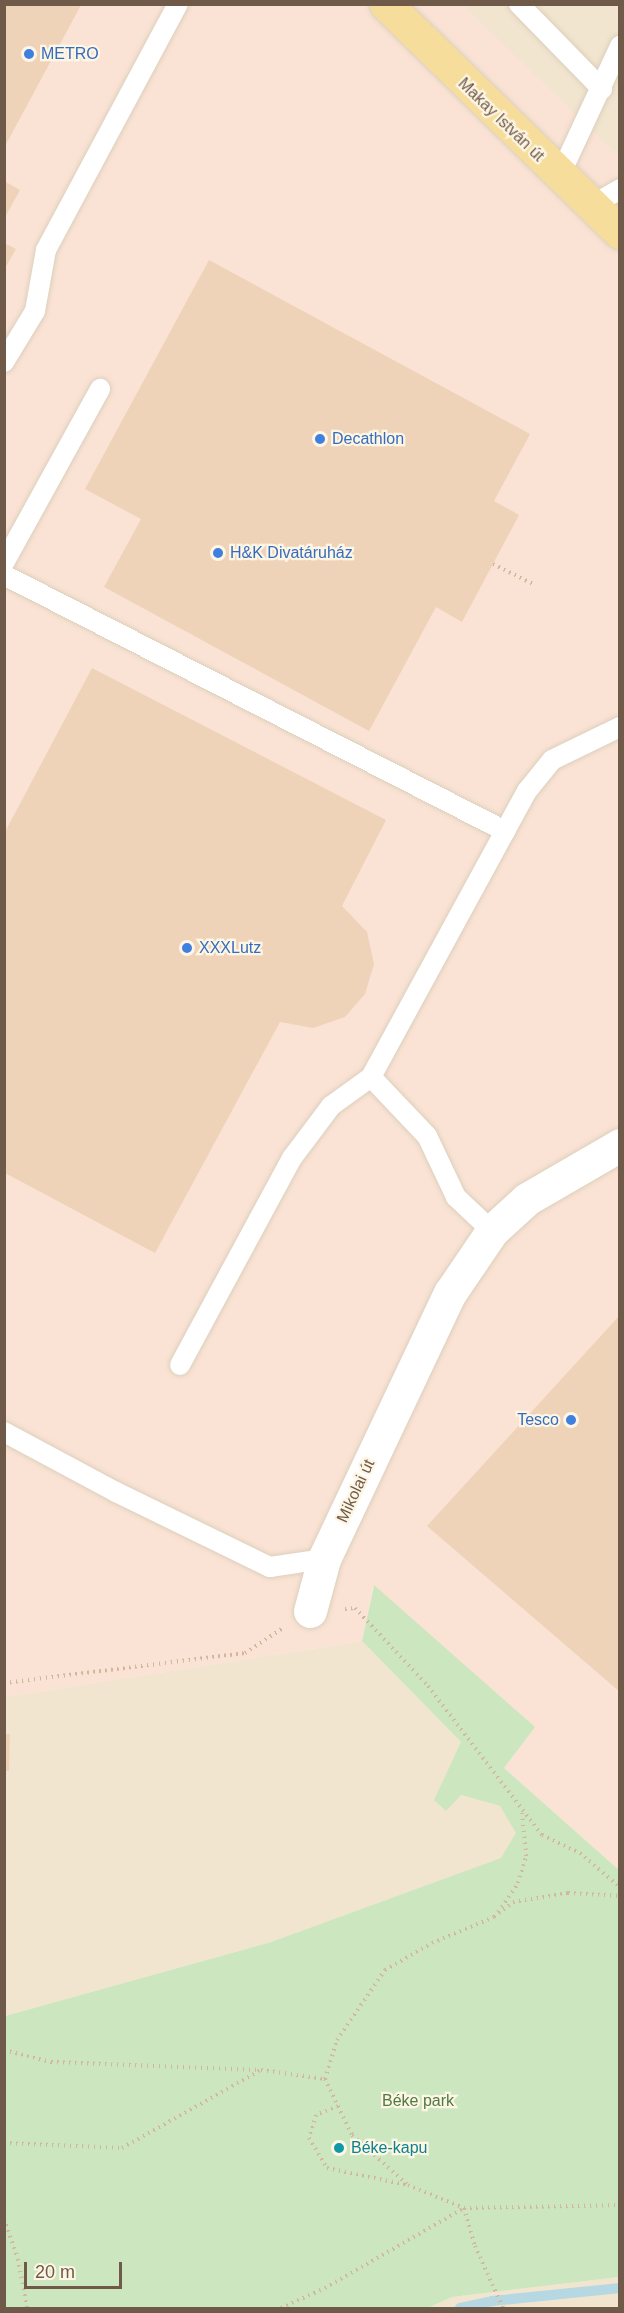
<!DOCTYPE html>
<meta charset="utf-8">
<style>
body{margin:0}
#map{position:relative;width:624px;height:2313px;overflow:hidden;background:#faf2e0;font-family:Helvetica,sans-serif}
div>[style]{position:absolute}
.residential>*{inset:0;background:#f1e5cf}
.commercial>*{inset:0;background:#fae3d4}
.green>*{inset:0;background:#cce6c0}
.stream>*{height:10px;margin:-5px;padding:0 5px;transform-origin:5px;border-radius:5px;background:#b6d8e2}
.building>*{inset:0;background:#eed3b9}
.path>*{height:4px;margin-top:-2px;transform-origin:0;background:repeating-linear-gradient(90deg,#d2b79d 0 1.5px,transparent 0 6px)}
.roads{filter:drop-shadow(0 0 2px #ddcfbd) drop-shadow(0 0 2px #ddcfbd)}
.lane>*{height:20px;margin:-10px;padding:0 10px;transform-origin:10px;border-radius:10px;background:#fff}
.street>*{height:33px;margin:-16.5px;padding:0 16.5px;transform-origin:16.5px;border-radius:16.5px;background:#fff}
.primary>*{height:33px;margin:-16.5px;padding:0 16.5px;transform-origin:16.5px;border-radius:16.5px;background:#f6dd9b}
.dots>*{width:16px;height:16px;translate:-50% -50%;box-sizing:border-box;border:3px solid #fef6e5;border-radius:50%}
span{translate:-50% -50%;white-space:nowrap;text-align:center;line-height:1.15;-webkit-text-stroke:4.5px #fef6e5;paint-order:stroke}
.shop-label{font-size:16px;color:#366cbe}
.left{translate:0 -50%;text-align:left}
.right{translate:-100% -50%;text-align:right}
.street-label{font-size:16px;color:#6f5a49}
.park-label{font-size:16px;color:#507a45}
.culture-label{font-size:16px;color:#0d838f}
.frame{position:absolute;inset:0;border:6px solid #6f5a49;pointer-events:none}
.scale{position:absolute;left:24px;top:2262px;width:98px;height:27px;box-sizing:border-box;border:3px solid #6f5a49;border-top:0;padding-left:8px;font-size:18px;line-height:21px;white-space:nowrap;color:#6f5a49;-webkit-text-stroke:4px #fef6e5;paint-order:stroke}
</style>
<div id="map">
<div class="residential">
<i style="clip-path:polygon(463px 5px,619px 5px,619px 156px,567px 109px)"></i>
<i style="clip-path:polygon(362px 1641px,461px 1742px,461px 1795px,500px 1806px,517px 1832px,502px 1858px,271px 1942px,5px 2016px,5px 1697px)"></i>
<i style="clip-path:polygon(619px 2277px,619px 2308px,428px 2308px,452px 2297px)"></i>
</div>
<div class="commercial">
<i style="clip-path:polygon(5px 5px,463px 5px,619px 156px,619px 1870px,504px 1768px,534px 1727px,373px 1586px,362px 1641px,5px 1697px)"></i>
</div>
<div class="green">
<i style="clip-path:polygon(374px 1585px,535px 1727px,504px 1768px,619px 1870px,619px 2277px,452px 2297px,428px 2308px,5px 2308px,5px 2016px,271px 1942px,501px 1858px,516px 1833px,500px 1806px,461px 1795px,446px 1811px,434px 1800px,461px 1742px,362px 1641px)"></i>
</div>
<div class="stream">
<i style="left:460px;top:2308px;width:33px;rotate:-12deg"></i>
<i style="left:492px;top:2301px;width:129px;rotate:-5.8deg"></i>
</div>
<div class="building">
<i style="clip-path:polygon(4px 5px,81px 5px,4px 148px)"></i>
<i style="clip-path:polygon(4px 181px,20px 190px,4px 219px)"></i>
<i style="clip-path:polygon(4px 243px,16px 249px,4px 270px)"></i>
<i style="clip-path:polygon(209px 260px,530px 434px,494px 501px,519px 515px,462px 622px,436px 607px,369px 731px,104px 587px,141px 519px,85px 489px)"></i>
<i style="clip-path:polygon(92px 668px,386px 820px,342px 906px,367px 932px,374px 964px,365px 994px,345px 1017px,313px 1028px,280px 1022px,155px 1253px,5px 1173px,5px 832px)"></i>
<i style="clip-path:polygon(620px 1315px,620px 1692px,427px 1526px)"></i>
<i style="clip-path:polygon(4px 1734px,10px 1734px,9px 1771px,4px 1771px)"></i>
</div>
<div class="path">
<i style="left:493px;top:564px;width:45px;rotate:26.6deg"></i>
<i style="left:345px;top:1609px;width:10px;rotate:-6deg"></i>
<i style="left:355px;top:1608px;width:107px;rotate:46.9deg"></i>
<i style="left:428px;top:1686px;width:188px;rotate:52.6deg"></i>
<i style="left:542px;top:1835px;width:42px;rotate:25.3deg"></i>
<i style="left:580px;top:1853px;width:52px;rotate:40.4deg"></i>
<i style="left:4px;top:1683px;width:243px;rotate:-7.1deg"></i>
<i style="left:245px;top:1653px;width:45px;rotate:-33.3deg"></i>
<i style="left:498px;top:1912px;width:35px;rotate:-55deg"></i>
<i style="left:518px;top:1883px;width:28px;rotate:-73deg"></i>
<i style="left:526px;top:1856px;width:43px;rotate:-95.3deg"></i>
<i style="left:4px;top:2050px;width:49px;rotate:14.3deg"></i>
<i style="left:51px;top:2062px;width:209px;rotate:2.2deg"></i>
<i style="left:325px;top:2079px;width:62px;rotate:64.3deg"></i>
<i style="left:352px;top:2135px;width:75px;rotate:41.8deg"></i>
<i style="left:408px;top:2185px;width:61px;rotate:22.3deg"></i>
<i style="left:464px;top:2208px;width:40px;rotate:74deg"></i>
<i style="left:475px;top:2246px;width:68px;rotate:65.7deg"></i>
<i style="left:338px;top:2106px;width:24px;rotate:158deg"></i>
<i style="left:316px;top:2115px;width:24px;rotate:107deg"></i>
<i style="left:309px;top:2138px;width:35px;rotate:59deg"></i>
<i style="left:327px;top:2168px;width:82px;rotate:12deg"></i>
<i style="left:4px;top:2143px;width:118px;rotate:2.4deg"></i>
<i style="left:122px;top:2148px;width:159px;rotate:-29.3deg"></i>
<i style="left:261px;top:2070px;width:65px;rotate:8deg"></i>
<i style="left:325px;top:2079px;width:41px;rotate:-72.9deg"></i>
<i style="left:337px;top:2040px;width:85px;rotate:-55.6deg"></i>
<i style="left:385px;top:1970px;width:54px;rotate:-29.9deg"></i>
<i style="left:432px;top:1943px;width:67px;rotate:-22.8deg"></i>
<i style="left:494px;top:1917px;width:24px;rotate:-38deg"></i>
<i style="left:513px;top:1902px;width:56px;rotate:-9.3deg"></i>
<i style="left:568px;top:1893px;width:52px;rotate:3.3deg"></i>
<i style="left:4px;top:2219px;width:42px;rotate:70.7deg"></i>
<i style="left:18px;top:2259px;width:50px;rotate:79.6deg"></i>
<i style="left:281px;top:2308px;width:48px;rotate:-24.4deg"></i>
<i style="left:325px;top:2288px;width:160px;rotate:-29.9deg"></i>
<i style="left:464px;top:2208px;width:156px;rotate:-1.1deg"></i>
</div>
<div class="roads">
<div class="lane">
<i style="left:519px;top:4px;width:119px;rotate:45.7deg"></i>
<i style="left:559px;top:177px;width:145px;rotate:-65deg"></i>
<i style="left:591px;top:206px;width:34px;rotate:-30deg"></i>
<i style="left:4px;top:362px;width:60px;rotate:-58.7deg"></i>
<i style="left:35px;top:311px;width:62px;rotate:-79.8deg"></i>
<i style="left:46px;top:250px;width:279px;rotate:-61.8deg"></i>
<i style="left:4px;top:563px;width:199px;rotate:-61.1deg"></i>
<i style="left:4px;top:575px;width:563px;rotate:27.07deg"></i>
<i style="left:492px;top:1231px;width:50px;rotate:-136.6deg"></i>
<i style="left:456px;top:1197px;width:68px;rotate:-115.4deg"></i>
<i style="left:427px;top:1136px;width:81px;rotate:-133.5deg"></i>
<i style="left:371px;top:1077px;width:326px;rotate:-61.4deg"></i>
<i style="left:527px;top:791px;width:40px;rotate:-51deg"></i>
<i style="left:552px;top:760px;width:76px;rotate:-25.9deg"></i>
<i style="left:180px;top:1365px;width:235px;rotate:-61.6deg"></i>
<i style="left:292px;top:1158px;width:65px;rotate:-53.1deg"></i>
<i style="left:331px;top:1106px;width:49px;rotate:-35.9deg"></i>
<i style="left:4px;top:1432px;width:127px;rotate:28.2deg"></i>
<i style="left:116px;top:1492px;width:171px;rotate:26deg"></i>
<i style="left:270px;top:1567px;width:55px;rotate:-8.4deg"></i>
</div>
<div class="street">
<i style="left:310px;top:1611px;width:54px;rotate:-74.9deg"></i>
<i style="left:324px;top:1559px;width:294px;rotate:-64.7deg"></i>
<i style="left:450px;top:1293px;width:75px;rotate:-55.9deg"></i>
<i style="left:492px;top:1231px;width:47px;rotate:-42.4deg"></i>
<i style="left:527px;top:1199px;width:108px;rotate:-30.1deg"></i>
</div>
<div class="primary">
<i style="left:386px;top:4px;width:327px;rotate:44.3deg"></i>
</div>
</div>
<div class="dots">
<i style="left:29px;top:54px;background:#3f7fe0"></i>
<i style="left:320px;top:439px;background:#3f7fe0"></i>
<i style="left:218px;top:553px;background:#3f7fe0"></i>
<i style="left:187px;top:948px;background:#3f7fe0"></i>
<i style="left:571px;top:1420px;background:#3f7fe0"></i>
<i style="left:339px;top:2148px;background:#0f9aa8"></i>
</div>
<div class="shop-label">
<span class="left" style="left:41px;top:54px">METRO</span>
<span class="left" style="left:332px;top:439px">Decathlon</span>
<span class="left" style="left:230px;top:553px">H&amp;K Divatáruház</span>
<span class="left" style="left:199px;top:948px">XXXLutz</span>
<span class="right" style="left:559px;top:1420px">Tesco</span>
</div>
<div class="street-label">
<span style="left:501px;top:120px;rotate:44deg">Makay István út</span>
<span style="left:356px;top:1491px;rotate:-65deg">Mikolai út</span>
</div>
<div class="park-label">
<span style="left:418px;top:2101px">Béke park</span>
</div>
<div class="culture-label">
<span class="left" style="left:351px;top:2148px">Béke-kapu</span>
</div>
<div class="frame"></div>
<div class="scale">20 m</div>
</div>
